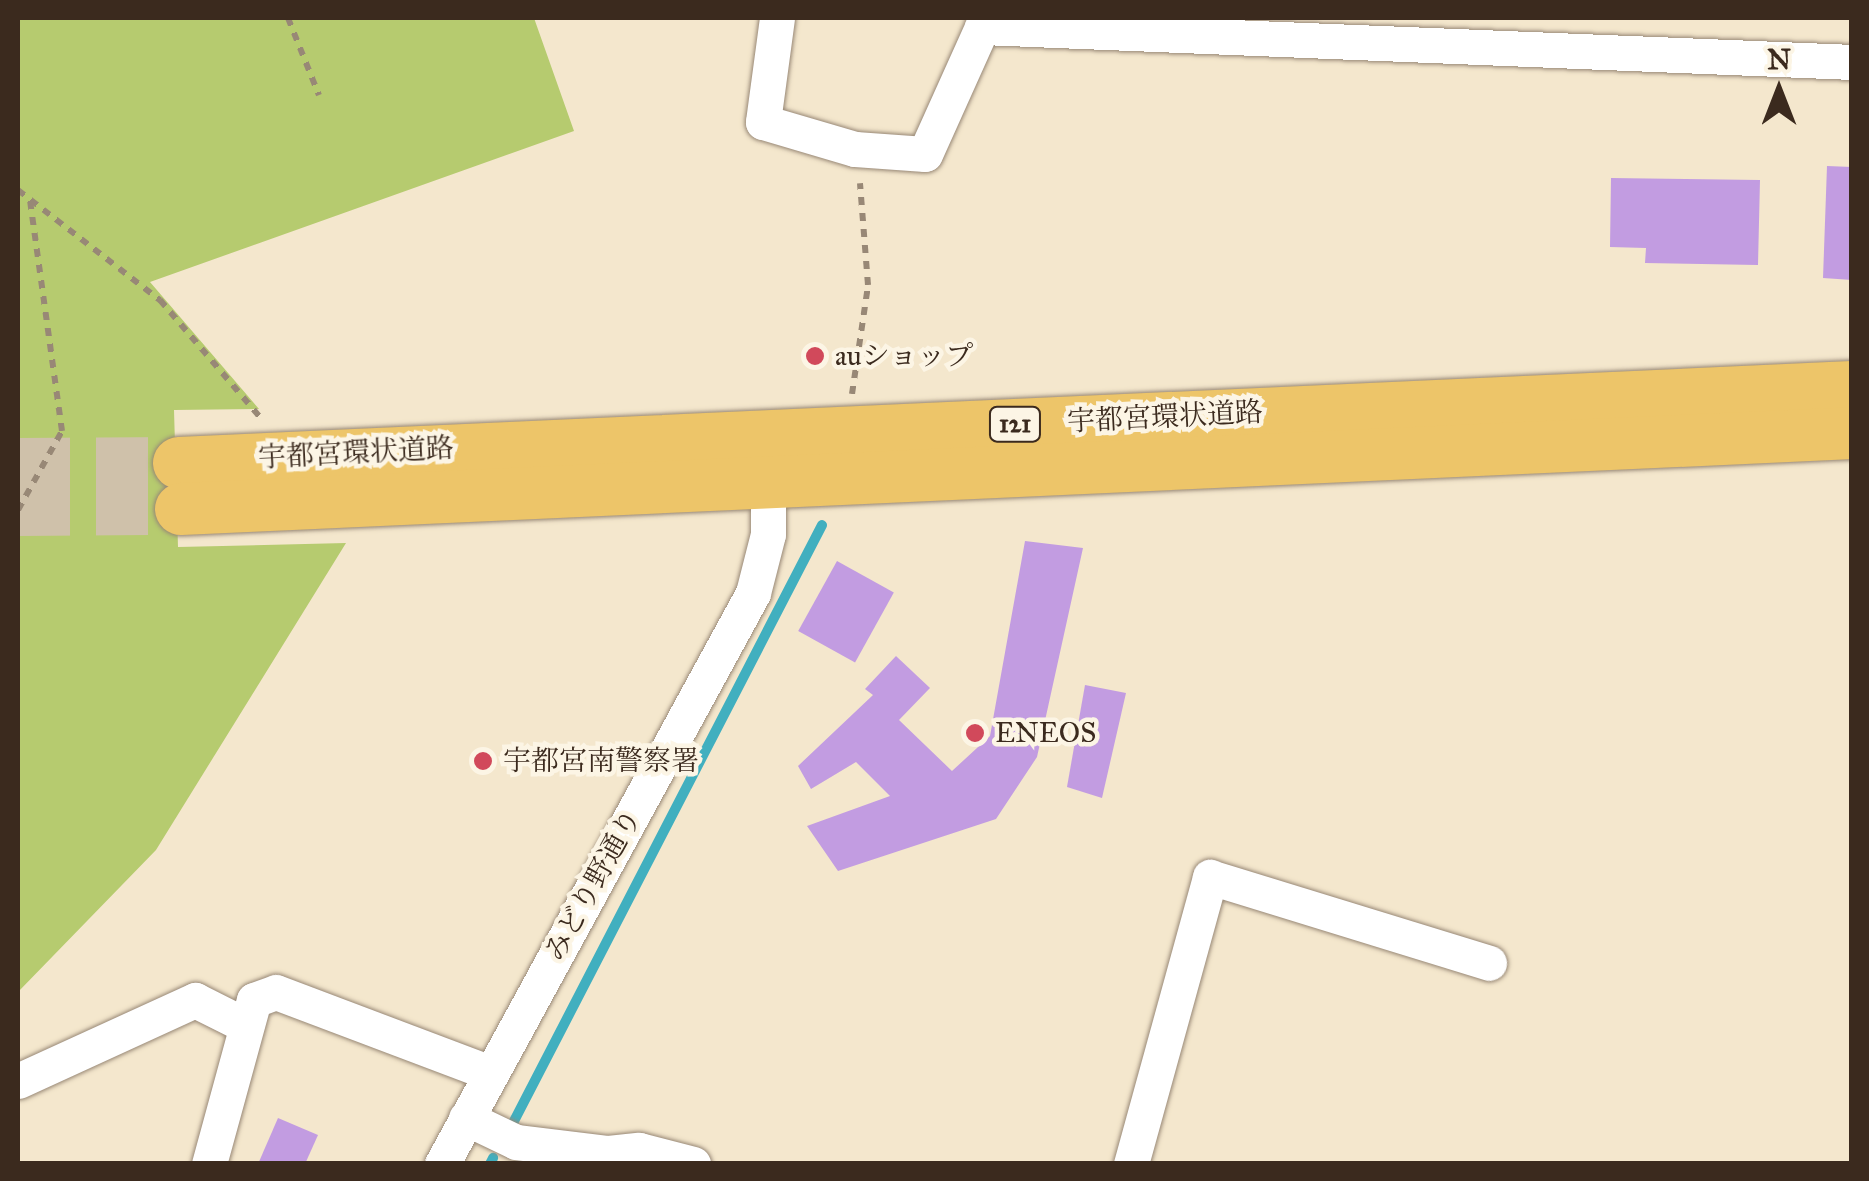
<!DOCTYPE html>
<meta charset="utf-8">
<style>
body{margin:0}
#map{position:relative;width:1869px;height:1181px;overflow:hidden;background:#f4e7cd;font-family:"IM FELL Great Primer","Noto Serif JP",serif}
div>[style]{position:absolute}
.green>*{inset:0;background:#b6cb6f}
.stream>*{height:10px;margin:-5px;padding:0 5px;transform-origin:5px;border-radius:5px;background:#41afbf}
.building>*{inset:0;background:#c29ce1;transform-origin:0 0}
.highway-tunnel>*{height:52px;margin-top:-26px;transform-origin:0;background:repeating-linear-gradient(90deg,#cfc1aa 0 52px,transparent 0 78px)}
.path>*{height:6px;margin-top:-3px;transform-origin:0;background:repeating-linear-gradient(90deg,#988876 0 8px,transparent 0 16px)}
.roads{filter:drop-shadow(0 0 2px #988876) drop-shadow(0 0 2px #988876)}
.minor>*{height:35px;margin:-17.5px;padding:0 17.5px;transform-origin:17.5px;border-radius:17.5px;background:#fff}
.highway>*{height:52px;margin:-26px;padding:0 26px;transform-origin:26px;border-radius:26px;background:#edc569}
.dots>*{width:28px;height:28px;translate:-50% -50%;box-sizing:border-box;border:5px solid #fcf5e5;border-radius:50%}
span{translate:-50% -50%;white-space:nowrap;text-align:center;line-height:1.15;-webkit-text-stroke:9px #fcf5e5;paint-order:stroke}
.shield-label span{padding:2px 8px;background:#fcf5e5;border:2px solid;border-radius:8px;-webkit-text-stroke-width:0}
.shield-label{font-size:25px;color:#3b2a1e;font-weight:700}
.poi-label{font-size:28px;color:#3b2a1e}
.left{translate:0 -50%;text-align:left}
.street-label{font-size:28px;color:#3b2a1e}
.frame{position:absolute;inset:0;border:20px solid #3b2a1e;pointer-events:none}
.north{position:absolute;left:1729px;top:40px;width:100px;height:100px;-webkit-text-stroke:8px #fcf5e5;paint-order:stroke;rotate:0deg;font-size:28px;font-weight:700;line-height:40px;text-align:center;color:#3b2a1e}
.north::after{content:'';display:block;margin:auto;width:35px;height:45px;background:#3b2a1e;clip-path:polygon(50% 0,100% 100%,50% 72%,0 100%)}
</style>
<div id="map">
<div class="green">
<i style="clip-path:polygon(18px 18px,534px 18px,574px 131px,150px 282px,259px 409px,174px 410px,178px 547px,346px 543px,156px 850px,18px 992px)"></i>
</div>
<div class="stream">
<i style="left:513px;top:1123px;width:673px;rotate:-62.67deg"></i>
<i style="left:490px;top:1164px;width:7px;rotate:-63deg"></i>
</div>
<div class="building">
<i style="clip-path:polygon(1827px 166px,1852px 167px,1852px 280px,1823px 278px)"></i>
<i style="clip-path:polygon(1611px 178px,1760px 180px,1758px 265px,1645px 263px,1646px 248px,1610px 247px)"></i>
<i style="clip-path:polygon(1025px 541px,1083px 548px,1037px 757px,996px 819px,838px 871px,807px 826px,890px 796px,856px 762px,811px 789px,798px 766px,873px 695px,865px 689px,896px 656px,930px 688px,899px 720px,952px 771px,990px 736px)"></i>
<i style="left:837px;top:561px;width:65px;height:80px;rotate:29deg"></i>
<i style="clip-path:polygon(1085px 685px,1126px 693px,1102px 798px,1067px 787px)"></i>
<i style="clip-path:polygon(278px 1118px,318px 1135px,305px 1164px,258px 1164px)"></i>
</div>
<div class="highway-tunnel">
<i style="left:18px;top:464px;width:161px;rotate:-0.4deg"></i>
<i style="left:18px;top:510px;width:163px;rotate:-0.4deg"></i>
</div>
<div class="path">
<i style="left:288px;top:18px;width:83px;rotate:68.1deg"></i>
<i style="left:18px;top:190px;width:180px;rotate:37.8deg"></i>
<i style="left:160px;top:300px;width:154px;rotate:49.5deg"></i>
<i style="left:852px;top:394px;width:110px;rotate:-81.6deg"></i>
<i style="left:868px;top:285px;width:102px;rotate:-94.5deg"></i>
<i style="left:18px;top:510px;width:90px;rotate:-60.9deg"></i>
<i style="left:62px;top:431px;width:233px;rotate:-97.9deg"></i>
</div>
<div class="roads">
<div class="minor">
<i style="left:777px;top:18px;width:105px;rotate:97.7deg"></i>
<i style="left:763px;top:122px;width:96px;rotate:16.4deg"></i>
<i style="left:855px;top:149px;width:70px;rotate:4.1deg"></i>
<i style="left:925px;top:154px;width:149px;rotate:-65.8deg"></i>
<i style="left:982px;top:27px;width:871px;rotate:2.3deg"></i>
<i style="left:18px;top:1081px;width:195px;rotate:-24.6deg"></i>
<i style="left:195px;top:1000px;width:56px;rotate:26.6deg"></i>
<i style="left:466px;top:1118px;width:55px;rotate:25.6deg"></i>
<i style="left:516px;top:1142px;width:93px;rotate:6.8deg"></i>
<i style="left:608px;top:1153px;width:11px;rotate:100deg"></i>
<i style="left:608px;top:1153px;width:31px;rotate:-6deg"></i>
<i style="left:639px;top:1150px;width:56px;rotate:14.5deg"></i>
<i style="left:209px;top:1164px;width:170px;rotate:-74.7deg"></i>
<i style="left:254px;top:1000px;width:23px;rotate:-20deg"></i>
<i style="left:276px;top:992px;width:229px;rotate:20.7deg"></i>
<i style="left:442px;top:1164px;width:650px;rotate:-61.42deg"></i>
<i style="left:753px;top:593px;width:61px;rotate:-75.7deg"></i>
<i style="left:768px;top:534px;width:71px;rotate:-90deg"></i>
<i style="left:1131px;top:1164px;width:298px;rotate:-74.6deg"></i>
<i style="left:1210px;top:877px;width:292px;rotate:17.1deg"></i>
</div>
<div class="highway">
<i style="left:179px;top:463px;width:1675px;rotate:-2.6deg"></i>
<i style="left:181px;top:509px;width:1673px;rotate:-2.6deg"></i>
</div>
</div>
<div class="dots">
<i style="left:815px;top:356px;background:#d1495b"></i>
<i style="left:975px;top:733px;background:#d1495b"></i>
<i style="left:483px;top:761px;background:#d1495b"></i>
</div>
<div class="shield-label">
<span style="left:1015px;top:424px">121</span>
</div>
<div class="poi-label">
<span class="left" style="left:835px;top:356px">auショップ</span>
<span class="left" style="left:995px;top:733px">ENEOS</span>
<span class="left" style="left:503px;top:761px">宇都宮南警察署</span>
</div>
<div class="street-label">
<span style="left:1165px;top:417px;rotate:-3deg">宇都宮環状道路</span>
<span style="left:356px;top:453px;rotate:-3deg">宇都宮環状道路</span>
<span style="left:593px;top:885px;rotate:-61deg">みどり野通り</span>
</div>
<div class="frame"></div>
<div class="north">N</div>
</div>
